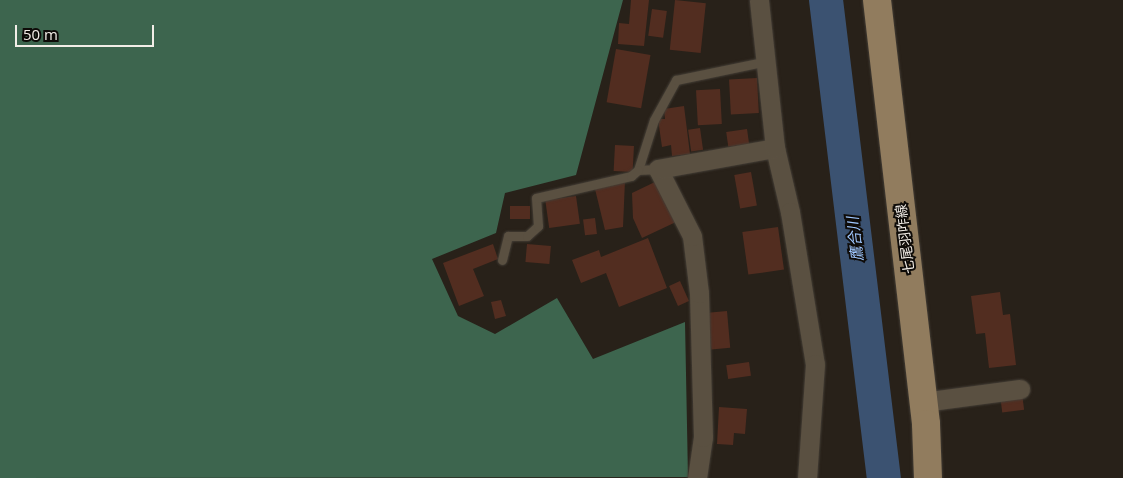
<!DOCTYPE html>
<meta charset="utf-8">
<style>
body{margin:0}
#map{position:relative;width:1123px;height:478px;overflow:hidden;background:#282119;font-family:"Open Sans","Noto Sans JP",sans-serif}
div>[style]{position:absolute}
.forest>*{inset:0;background:#3d654e}
.river>*{height:34px;margin:-17px;padding:0 17px;transform-origin:17px;border-radius:17px;background:#3b5271}
.building>*{inset:0;background:#522d20;transform-origin:0 0}
.roads{filter:drop-shadow(0 0 1px #443e36) drop-shadow(0 0 1px #443e36)}
.lane>*{height:9px;margin:-4.5px;padding:0 4.5px;transform-origin:4.5px;border-radius:4.5px;background:#5a5041}
.street>*{height:19px;margin:-9.5px;padding:0 9.5px;transform-origin:9.5px;border-radius:9.5px;background:#5a5041}
.primary>*{height:28px;margin:-14px;padding:0 14px;transform-origin:14px;border-radius:14px;background:#917c5e}
span{translate:-50% -50%;white-space:nowrap;text-align:center;line-height:1.15;-webkit-text-stroke:4px #0e0b08;paint-order:stroke}
.street-label{font-size:14px;color:#f2ede7}
.water-label{font-size:15px;color:#9fc7fe;font-style:italic}
.scale{position:absolute;left:15px;top:25px;width:139px;height:22px;box-sizing:border-box;border:2px solid #f2ede7;border-top:0;padding-left:6px;font-size:15px;line-height:18px;white-space:nowrap;color:#f2ede7;-webkit-text-stroke:4px #0e0b08;paint-order:stroke}
</style>
<div id="map">
<div class="forest">
<i style="clip-path:polygon(0 0,623px 0,576px 175px,505px 193px,496px 233px,432px 259px,458px 316px,495px 334px,557px 298px,593px 359px,685px 322px,688px 477px,0 478px)"></i>
</div>
<div class="river">
<i style="left:826px;top:0;width:482px;rotate:83.1deg"></i>
</div>
<div class="building">
<i style="clip-path:polygon(631px 0,649px 0,644px 46px,618px 44px,619px 23px,629px 24px)"></i>
<i style="left:675px;top:0;width:31px;height:50px;rotate:6deg"></i>
<i style="left:652px;top:9px;width:15px;height:27px;rotate:8deg"></i>
<i style="left:616px;top:49px;width:35px;height:54px;rotate:10deg"></i>
<i style="left:757px;top:78px;width:35px;height:28px;rotate:87deg"></i>
<i style="left:720px;top:89px;width:35px;height:24px;rotate:87deg"></i>
<i style="clip-path:polygon(684px 106px,690px 154px,672px 156px,671px 145px,662px 147px,658px 119px,665px 119px,664px 109px)"></i>
<i style="left:700px;top:128px;width:22px;height:12px;rotate:82deg"></i>
<i style="left:747px;top:129px;width:15px;height:21px;rotate:82deg"></i>
<i style="left:615px;top:145px;width:19px;height:26px;rotate:3deg"></i>
<i style="left:751px;top:172px;width:34px;height:17px;rotate:80deg"></i>
<i style="clip-path:polygon(625px 180px,623px 227px,605px 230px,595px 189px)"></i>
<i style="clip-path:polygon(657px 181px,676px 222px,642px 238px,633px 218px,632px 193px)"></i>
<i style="left:576px;top:196px;width:28px;height:31px;rotate:82deg"></i>
<i style="left:510px;top:206px;width:20px;height:13px"></i>
<i style="left:595px;top:218px;width:16px;height:12px;rotate:83deg"></i>
<i style="left:778px;top:227px;width:43px;height:36px;rotate:82deg"></i>
<i style="clip-path:polygon(648px 238px,667px 288px,619px 307px,606px 273px,581px 283px,572px 260px,599px 250px,601px 257px)"></i>
<i style="clip-path:polygon(493px 244px,498px 259px,473px 269px,484px 296px,459px 306px,443px 263px)"></i>
<i style="left:527px;top:244px;width:24px;height:18px;rotate:5deg"></i>
<i style="left:680px;top:281px;width:22px;height:12px;rotate:66deg"></i>
<i style="clip-path:polygon(1000px 292px,1003px 315px,1010px 314px,1016px 365px,989px 368px,985px 333px,976px 334px,971px 296px)"></i>
<i style="clip-path:polygon(501px 300px,506px 316px,495px 319px,491px 302px)"></i>
<i style="left:727px;top:311px;width:37px;height:19px;rotate:85deg"></i>
<i style="left:749px;top:362px;width:14px;height:23px;rotate:82deg"></i>
<i style="left:1022px;top:393px;width:17px;height:22px;rotate:83deg"></i>
<i style="clip-path:polygon(719px 407px,747px 409px,745px 434px,734px 433px,733px 445px,717px 444px)"></i>
</div>
<div class="roads">
<div class="lane">
<i style="left:658px;top:169px;width:20px;rotate:177deg"></i>
<i style="left:638px;top:170px;width:52px;rotate:-72.3deg"></i>
<i style="left:654px;top:120px;width:46px;rotate:-61.2deg"></i>
<i style="left:676px;top:80px;width:94px;rotate:-11.7deg"></i>
<i style="left:502px;top:260px;width:25px;rotate:-76deg"></i>
<i style="left:508px;top:236px;width:19px"></i>
<i style="left:527px;top:236px;width:15px;rotate:-42deg"></i>
<i style="left:538px;top:226px;width:28px;rotate:-94deg"></i>
<i style="left:536px;top:198px;width:98px;rotate:-13deg"></i>
<i style="left:631px;top:176px;width:9px;rotate:-41deg"></i>
</div>
<div class="street">
<i style="left:775px;top:148px;width:66px;rotate:76.8deg"></i>
<i style="left:790px;top:212px;width:154px;rotate:80.7deg"></i>
<i style="left:815px;top:364px;width:114px;rotate:94deg"></i>
<i style="left:923px;top:402px;width:98px;rotate:-7.6deg"></i>
<i style="left:697px;top:478px;width:41px;rotate:-81.7deg"></i>
<i style="left:703px;top:437px;width:144px;rotate:-91.6deg"></i>
<i style="left:699px;top:293px;width:57px;rotate:-97deg"></i>
<i style="left:692px;top:236px;width:75px;rotate:-116.9deg"></i>
<i style="left:658px;top:169px;width:119px;rotate:-10.2deg"></i>
<i style="left:775px;top:148px;width:149px;rotate:-96.2deg"></i>
</div>
<div class="primary">
<i style="left:877px;top:0;width:427px;rotate:83.4deg"></i>
<i style="left:926px;top:424px;width:54px;rotate:87.9deg"></i>
</div>
</div>
<div class="street-label">
<span style="left:905px;top:239px;rotate:-97deg">七尾羽咋線</span>
</div>
<div class="water-label">
<span style="left:855px;top:239px;rotate:-97deg">鷹合川</span>
</div>
<div class="scale">50 m</div>
</div>
